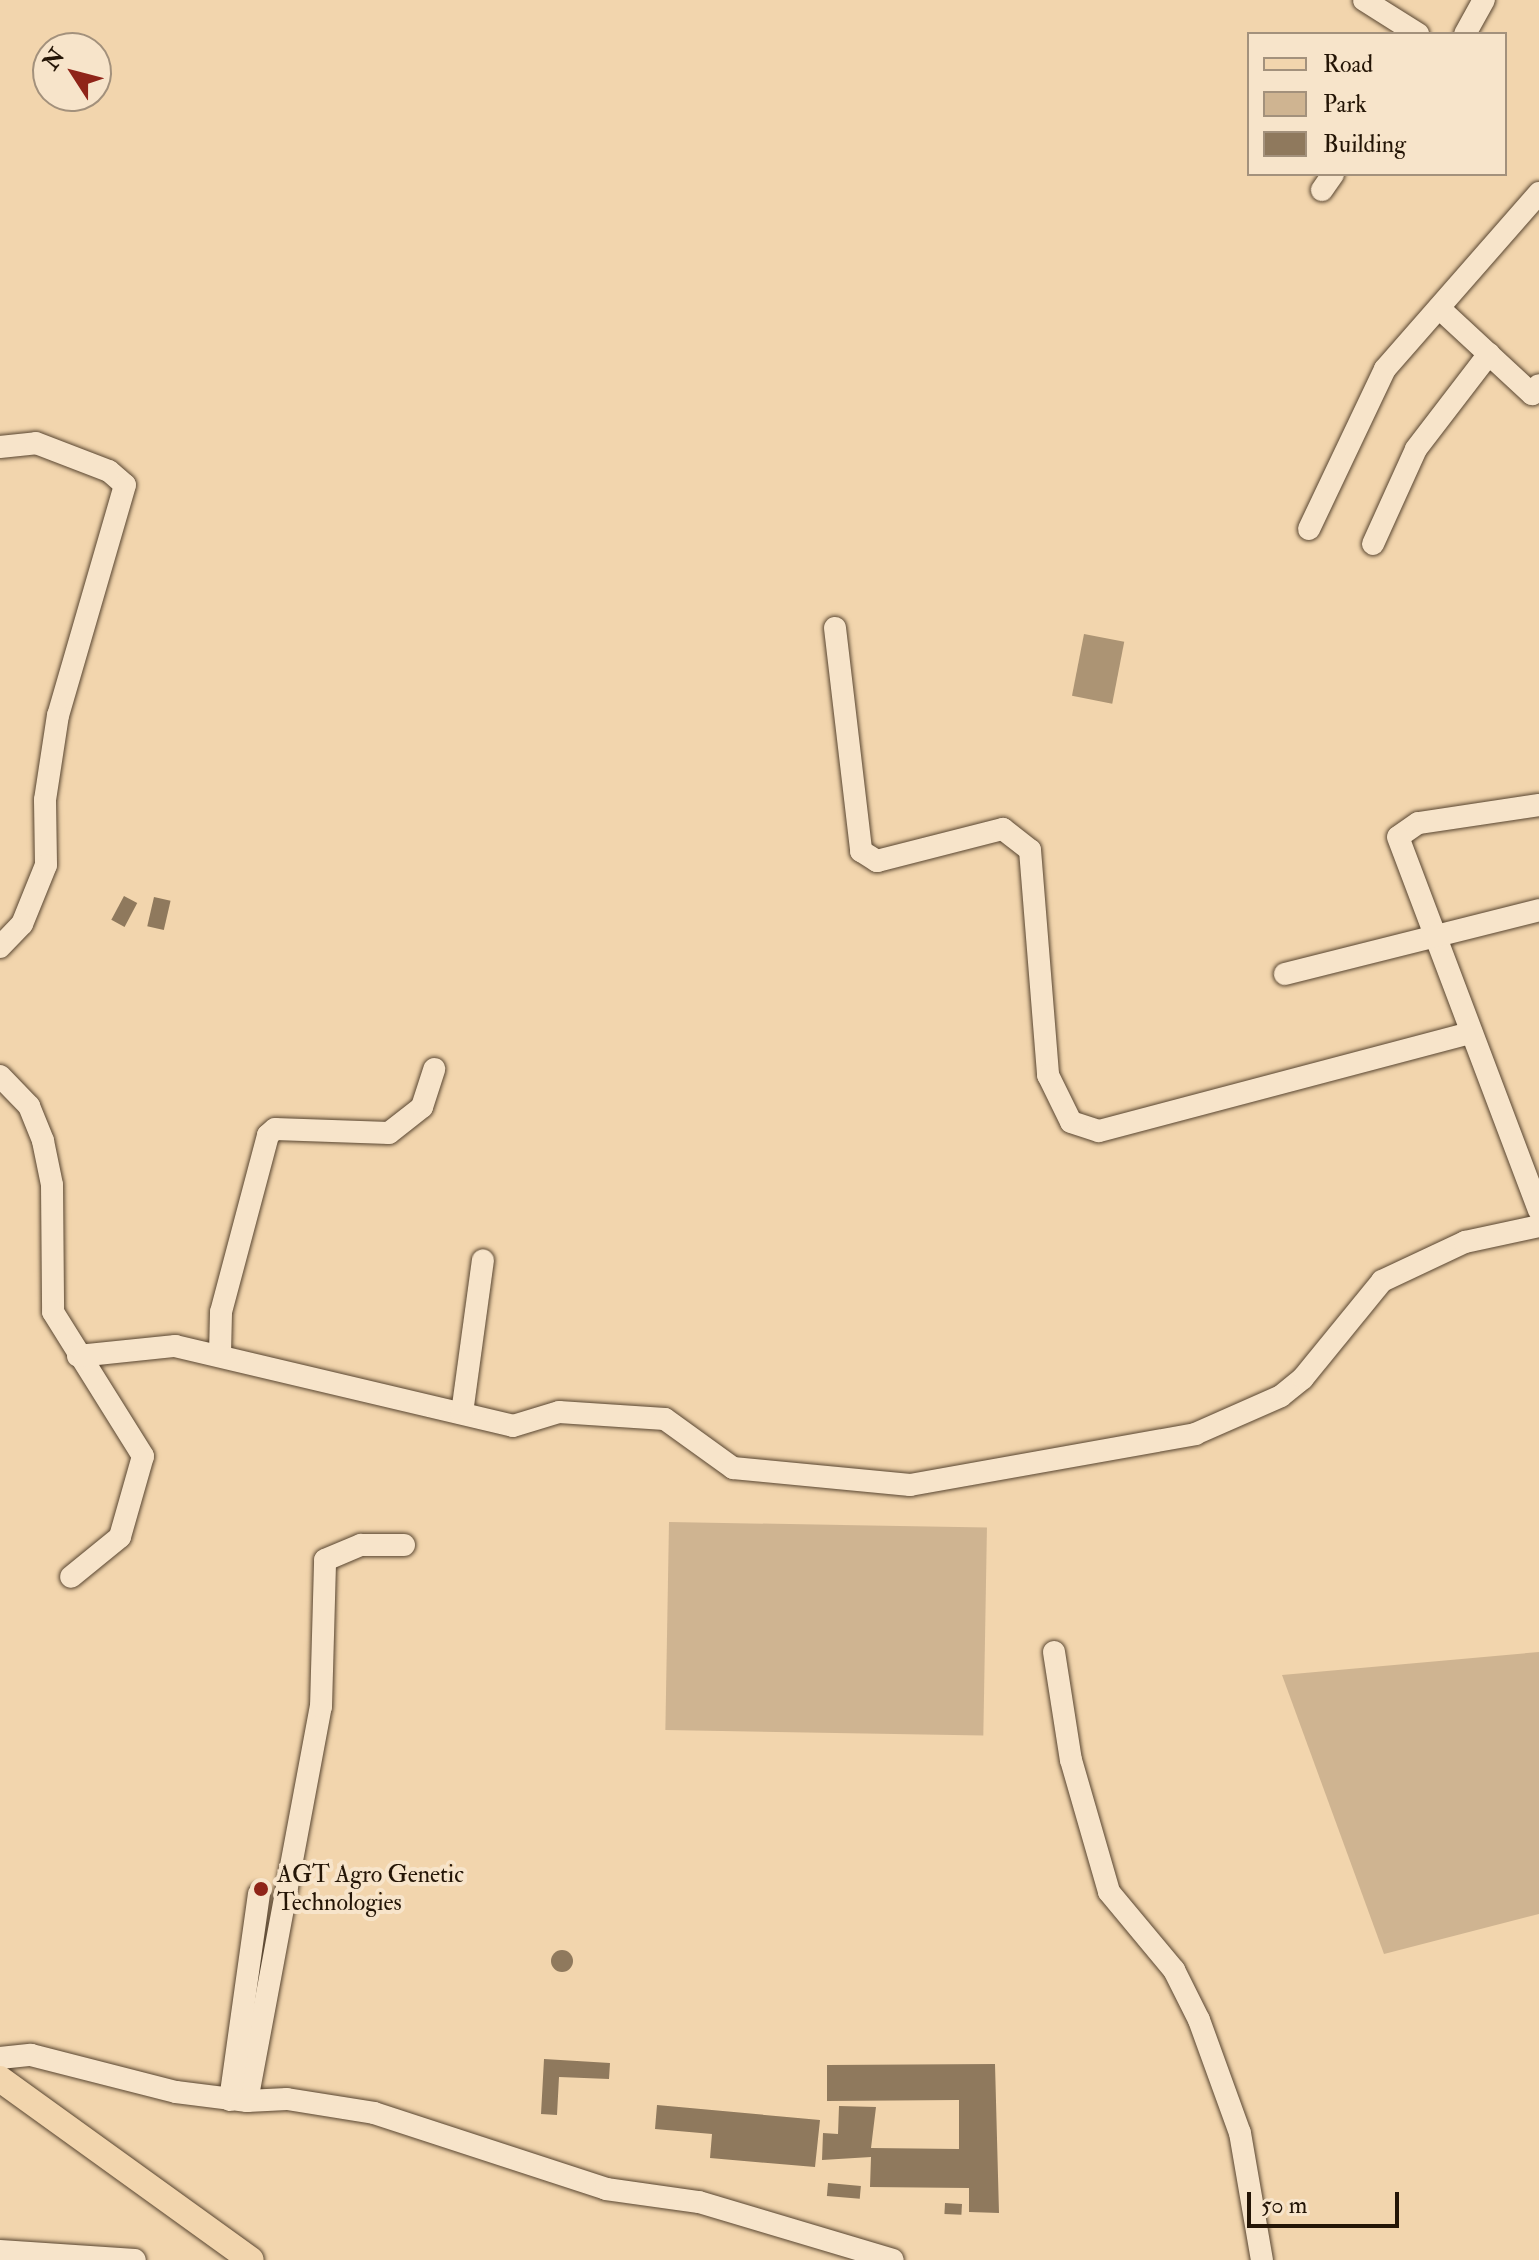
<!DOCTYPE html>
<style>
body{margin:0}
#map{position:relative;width:1539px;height:2260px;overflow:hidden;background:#f2d5ad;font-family:"IM FELL Double Pica",serif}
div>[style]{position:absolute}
.green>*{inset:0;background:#cfb491;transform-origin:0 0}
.water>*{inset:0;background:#ac9474;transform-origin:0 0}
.building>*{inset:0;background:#8f795d;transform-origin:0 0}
.round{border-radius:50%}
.roads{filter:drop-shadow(0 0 2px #584530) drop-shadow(0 0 2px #584530)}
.minor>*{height:22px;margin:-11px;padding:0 11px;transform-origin:11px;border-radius:11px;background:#f7e4ca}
.major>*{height:26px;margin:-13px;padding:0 13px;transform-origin:13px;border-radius:13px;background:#f2d5ad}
.dots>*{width:22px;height:22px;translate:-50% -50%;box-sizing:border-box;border:4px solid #f7e4ca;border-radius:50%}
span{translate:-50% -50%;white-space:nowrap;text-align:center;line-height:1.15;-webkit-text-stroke:8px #f7e4ca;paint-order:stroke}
.poi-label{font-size:24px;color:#241506}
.left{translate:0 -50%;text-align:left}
.legend{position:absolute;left:1247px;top:32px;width:260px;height:144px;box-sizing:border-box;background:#f7e4ca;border:2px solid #a3917c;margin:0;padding:10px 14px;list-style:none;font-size:24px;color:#241506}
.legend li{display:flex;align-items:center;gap:16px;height:40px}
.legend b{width:40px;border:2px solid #a3917c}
.north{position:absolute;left:32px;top:32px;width:80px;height:80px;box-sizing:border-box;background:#f7e4ca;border:2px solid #a3917c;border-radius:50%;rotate:306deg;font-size:22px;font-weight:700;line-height:32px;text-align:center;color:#241506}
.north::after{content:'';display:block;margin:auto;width:28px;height:36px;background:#8f2418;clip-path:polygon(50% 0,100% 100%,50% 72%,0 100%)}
.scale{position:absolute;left:1247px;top:2192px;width:152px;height:36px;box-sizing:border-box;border:4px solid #241506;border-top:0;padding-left:10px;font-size:24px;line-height:28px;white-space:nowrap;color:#241506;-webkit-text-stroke:6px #f7e4ca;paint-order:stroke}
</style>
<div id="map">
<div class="green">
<i style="left:669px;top:1522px;width:318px;height:208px;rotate:1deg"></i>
<i style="clip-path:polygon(1539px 1652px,1539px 1914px,1384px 1954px,1282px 1675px)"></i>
</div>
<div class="water">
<i style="left:1084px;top:634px;width:41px;height:63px;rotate:11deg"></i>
</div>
<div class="building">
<i style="left:124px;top:896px;width:15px;height:27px;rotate:28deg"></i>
<i style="left:154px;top:897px;width:17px;height:30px;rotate:13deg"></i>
<i class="round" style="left:551px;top:1950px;width:22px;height:22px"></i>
<i style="clip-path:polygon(544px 2059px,610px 2063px,609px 2079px,559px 2077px,557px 2115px,541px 2114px)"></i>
<i style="clip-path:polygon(995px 2064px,999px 2213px,969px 2212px,969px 2188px,870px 2187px,871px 2157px,822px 2160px,823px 2133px,838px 2134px,839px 2106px,876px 2107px,871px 2148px,959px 2149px,959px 2100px,827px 2101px,827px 2065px)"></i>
<i style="clip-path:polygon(657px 2105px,820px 2120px,815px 2167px,710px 2158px,712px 2134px,655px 2129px)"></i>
<i style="left:828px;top:2183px;width:33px;height:13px;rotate:5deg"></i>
<i style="left:945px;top:2203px;width:17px;height:11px;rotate:3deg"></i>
</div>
<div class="roads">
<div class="minor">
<i style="left:1364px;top:0;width:64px;rotate:32.2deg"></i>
<i style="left:1465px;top:34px;width:39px;rotate:-61deg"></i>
<i style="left:1322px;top:190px;width:19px;rotate:-55deg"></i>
<i style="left:1439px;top:308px;width:127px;rotate:42.8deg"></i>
<i style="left:1532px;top:394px;width:11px;rotate:-52deg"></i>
<i style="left:0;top:447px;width:36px;rotate:-6deg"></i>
<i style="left:36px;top:443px;width:78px;rotate:21deg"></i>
<i style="left:109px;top:471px;width:21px;rotate:41deg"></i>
<i style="left:125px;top:485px;width:240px;rotate:106.2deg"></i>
<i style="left:58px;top:715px;width:86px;rotate:98.7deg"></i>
<i style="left:45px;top:800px;width:65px;rotate:89.1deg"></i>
<i style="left:46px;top:865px;width:64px;rotate:112.1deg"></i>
<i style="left:22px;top:924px;width:32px;rotate:134deg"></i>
<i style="left:1309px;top:529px;width:177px;rotate:-64.6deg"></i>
<i style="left:1385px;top:369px;width:234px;rotate:-48.8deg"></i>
<i style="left:1373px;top:544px;width:104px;rotate:-65.6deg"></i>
<i style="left:1416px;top:449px;width:120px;rotate:-52.5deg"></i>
<i style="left:835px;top:628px;width:225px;rotate:83.3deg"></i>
<i style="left:861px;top:851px;width:19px;rotate:32deg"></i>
<i style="left:877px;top:861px;width:130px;rotate:-14.3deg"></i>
<i style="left:1003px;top:829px;width:34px;rotate:38deg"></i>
<i style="left:1030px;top:850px;width:226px;rotate:85.4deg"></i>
<i style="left:1048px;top:1075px;width:52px;rotate:63.9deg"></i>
<i style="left:1071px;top:1122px;width:29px;rotate:18deg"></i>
<i style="left:1099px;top:1131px;width:385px;rotate:-14.8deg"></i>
<i style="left:1539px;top:805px;width:122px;rotate:171.5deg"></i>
<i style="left:1418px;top:823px;width:24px;rotate:145deg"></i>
<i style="left:1398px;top:837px;width:399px;rotate:69.3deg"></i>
<i style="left:1285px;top:974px;width:262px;rotate:-14.1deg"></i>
<i style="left:0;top:1076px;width:42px;rotate:46deg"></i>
<i style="left:29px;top:1106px;width:38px;rotate:68deg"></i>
<i style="left:43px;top:1141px;width:45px;rotate:78.4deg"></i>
<i style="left:52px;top:1185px;width:127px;rotate:89.5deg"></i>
<i style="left:53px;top:1312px;width:170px;rotate:58deg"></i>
<i style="left:143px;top:1456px;width:84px;rotate:105.9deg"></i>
<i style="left:120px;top:1537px;width:63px;rotate:140.8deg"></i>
<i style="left:220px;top:1354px;width:42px;rotate:-88.6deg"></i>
<i style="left:221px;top:1312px;width:183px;rotate:-75.1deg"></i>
<i style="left:268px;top:1135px;width:9px;rotate:-41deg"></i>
<i style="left:275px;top:1129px;width:114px;rotate:2deg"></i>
<i style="left:389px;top:1133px;width:42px;rotate:-38.2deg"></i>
<i style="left:422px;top:1107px;width:40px;rotate:-72deg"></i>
<i style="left:78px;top:1356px;width:98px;rotate:-5.9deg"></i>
<i style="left:175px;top:1346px;width:347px;rotate:13.3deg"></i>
<i style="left:513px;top:1426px;width:48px;rotate:-16.9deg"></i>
<i style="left:559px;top:1412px;width:106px;rotate:3.8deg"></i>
<i style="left:665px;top:1419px;width:84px;rotate:35.8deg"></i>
<i style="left:733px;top:1468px;width:178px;rotate:5.5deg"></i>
<i style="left:910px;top:1485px;width:290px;rotate:-10.1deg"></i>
<i style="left:1195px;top:1434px;width:94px;rotate:-23.8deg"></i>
<i style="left:1281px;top:1396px;width:28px;rotate:-39deg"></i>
<i style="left:1303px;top:1378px;width:125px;rotate:-50.8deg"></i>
<i style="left:1382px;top:1281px;width:92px;rotate:-25.2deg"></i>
<i style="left:1465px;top:1242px;width:76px;rotate:-12.2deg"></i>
<i style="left:462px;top:1413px;width:154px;rotate:-82.2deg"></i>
<i style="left:1054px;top:1652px;width:109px;rotate:81.1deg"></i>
<i style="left:1071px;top:1760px;width:137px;rotate:73.9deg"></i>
<i style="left:1109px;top:1892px;width:102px;rotate:50.2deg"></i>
<i style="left:1174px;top:1970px;width:56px;rotate:63.4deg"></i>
<i style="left:1199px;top:2020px;width:120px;rotate:70.1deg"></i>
<i style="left:1240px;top:2133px;width:129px;rotate:80.2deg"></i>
<i style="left:0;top:2058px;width:31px;rotate:-6deg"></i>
<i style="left:31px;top:2055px;width:150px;rotate:14.3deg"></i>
<i style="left:176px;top:2092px;width:72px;rotate:7.2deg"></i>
<i style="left:247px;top:2101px;width:401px;rotate:-79.4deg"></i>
<i style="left:321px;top:1707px;width:147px;rotate:-88.4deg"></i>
<i style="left:325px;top:1560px;width:39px;rotate:-23deg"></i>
<i style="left:361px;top:1545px;width:43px"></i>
<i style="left:230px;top:2100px;width:208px;rotate:-82deg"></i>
<i style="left:247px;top:2101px;width:40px;rotate:-2.9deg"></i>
<i style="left:287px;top:2099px;width:88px;rotate:9.1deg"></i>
<i style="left:374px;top:2113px;width:244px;rotate:18.1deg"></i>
<i style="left:606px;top:2189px;width:94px;rotate:8deg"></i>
<i style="left:699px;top:2202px;width:202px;rotate:16.6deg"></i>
<i style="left:0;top:2251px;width:135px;rotate:3.8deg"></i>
</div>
<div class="major">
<i style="left:0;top:2079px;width:309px;rotate:35.8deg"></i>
</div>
</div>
<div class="dots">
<i style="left:261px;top:1889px;background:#8f2418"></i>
</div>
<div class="poi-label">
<span class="left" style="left:277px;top:1889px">AGT Agro Genetic<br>Technologies</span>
</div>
<ul class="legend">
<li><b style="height:10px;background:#f2d5ad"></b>Road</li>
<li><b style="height:22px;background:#cfb491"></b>Park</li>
<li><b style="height:22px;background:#8f795d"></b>Building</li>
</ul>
<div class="north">N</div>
<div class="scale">50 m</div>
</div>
